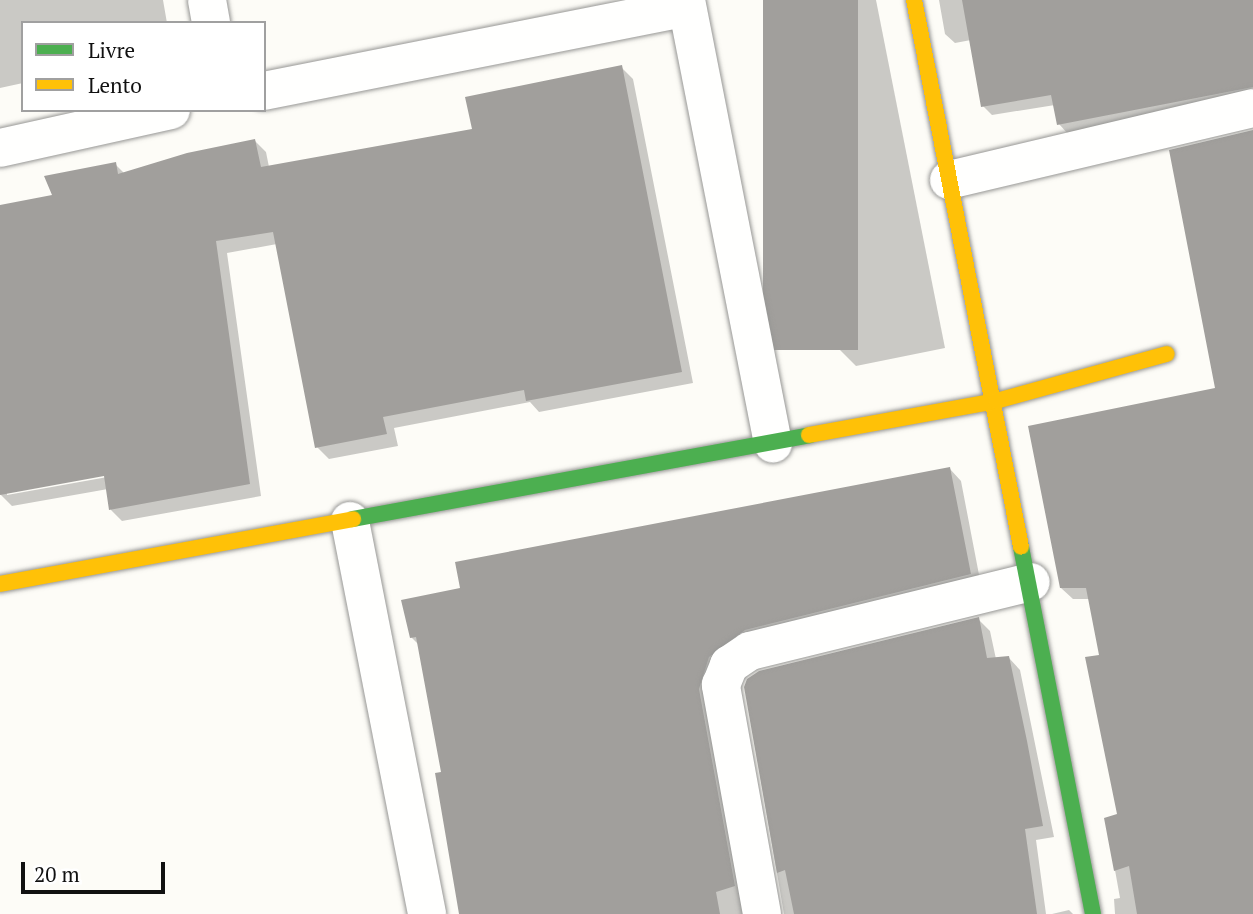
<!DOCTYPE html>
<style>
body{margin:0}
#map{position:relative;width:1253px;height:914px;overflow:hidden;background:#fdfcf7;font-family:"PT Serif",serif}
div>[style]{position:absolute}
.shadow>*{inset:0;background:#0003}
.building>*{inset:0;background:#a19f9c;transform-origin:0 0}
.roads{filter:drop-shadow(0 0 2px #979795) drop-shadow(0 0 2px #979795)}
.street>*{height:38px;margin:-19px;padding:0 19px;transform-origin:19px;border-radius:19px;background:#fffffe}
.fast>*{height:16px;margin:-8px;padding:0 8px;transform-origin:8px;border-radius:8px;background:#4caf50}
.slow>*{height:16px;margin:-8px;padding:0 8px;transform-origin:8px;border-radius:8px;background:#ffc107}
span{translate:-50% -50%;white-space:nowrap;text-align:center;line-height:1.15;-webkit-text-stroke:7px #fff;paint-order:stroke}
.legend{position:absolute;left:21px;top:21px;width:245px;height:91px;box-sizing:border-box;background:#fff;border:2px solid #a0a0a0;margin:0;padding:9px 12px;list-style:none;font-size:21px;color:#111}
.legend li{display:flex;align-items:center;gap:14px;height:35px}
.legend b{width:35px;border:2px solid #a0a0a0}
.scale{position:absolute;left:21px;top:862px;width:144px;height:32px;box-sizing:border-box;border:4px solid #111;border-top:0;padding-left:9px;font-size:21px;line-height:24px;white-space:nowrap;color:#111;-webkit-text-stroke:5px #fff;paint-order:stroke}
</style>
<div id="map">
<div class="shadow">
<i style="clip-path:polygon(0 0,163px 0,167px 23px,23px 23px,23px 83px,0 88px)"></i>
<i style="clip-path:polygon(765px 0,876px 0,945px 348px,856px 366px,832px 342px)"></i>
<i style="clip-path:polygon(939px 0,1253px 0,1253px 97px,1068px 134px,1059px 124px,1055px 105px,992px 115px,983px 106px,971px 40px,955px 43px,945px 34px)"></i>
<i style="clip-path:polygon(evenodd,621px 67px,633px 79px,693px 383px,539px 412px,530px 402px,394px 428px,398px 446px,329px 459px,317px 447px,277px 244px,227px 253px,261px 496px,122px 521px,111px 510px,108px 489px,12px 506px,0 494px,0 207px,54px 196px,115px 164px,125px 174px,255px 141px,266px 152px,269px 167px,474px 130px,621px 67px,112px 473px,113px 476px,7px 495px,7px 492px,112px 473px)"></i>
<i style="clip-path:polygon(1253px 132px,1253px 881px,1214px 914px,1115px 914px,1114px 899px,1120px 898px,1106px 820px,1119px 816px,1101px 657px,1090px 599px,1073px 599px,1061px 588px,1217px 390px)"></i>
<i style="clip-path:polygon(950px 469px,961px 481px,981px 585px,720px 668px,748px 914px,462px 914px,443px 773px,419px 645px,411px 637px,462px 590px)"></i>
<i style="clip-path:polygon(978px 619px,990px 631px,996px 659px,1009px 658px,1020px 670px,1054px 837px,1036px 840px,1046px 914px,784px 914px,745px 688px)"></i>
<i style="clip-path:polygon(1069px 910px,1073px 914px,1052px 914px)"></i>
</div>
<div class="building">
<i style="left:763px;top:0;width:95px;height:350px"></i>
<i style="clip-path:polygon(962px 0,1253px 0,1253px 87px,1057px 125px,1051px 95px,981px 107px)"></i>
<i style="clip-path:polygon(622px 65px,682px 372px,526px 401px,524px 390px,383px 417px,387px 434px,315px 448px,273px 232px,216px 241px,250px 484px,109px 510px,104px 476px,0 495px,0 205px,52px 195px,44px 176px,116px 162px,118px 174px,187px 153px,255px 139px,261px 167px,472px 129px,465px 97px)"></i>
<i style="clip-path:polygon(1253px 130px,1253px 914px,1137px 914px,1129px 866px,1114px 871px,1104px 818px,1117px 814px,1085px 657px,1099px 655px,1086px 588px,1060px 588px,1028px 426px,1215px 388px,1169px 150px)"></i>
<i style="clip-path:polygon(950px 467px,971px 574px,745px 630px,709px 657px,699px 689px,735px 886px,716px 892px,720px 914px,459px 914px,435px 773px,441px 772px,416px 637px,410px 638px,401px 600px,460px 588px,455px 562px)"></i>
<i style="clip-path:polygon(979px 617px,987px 658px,1009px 656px,1027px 741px,1043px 826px,1025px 829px,1037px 914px,794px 914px,785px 870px,777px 873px,744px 687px,747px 679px,759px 671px)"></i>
</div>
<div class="roads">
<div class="street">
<i style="left:207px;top:0;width:23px;rotate:80deg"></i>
<i style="left:686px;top:0;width:452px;rotate:78.9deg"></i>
<i style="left:264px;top:91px;width:431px;rotate:-11.2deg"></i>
<i style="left:0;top:148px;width:175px;rotate:-12.5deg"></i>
<i style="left:949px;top:180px;width:312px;rotate:-13.3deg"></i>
<i style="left:350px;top:521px;width:400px;rotate:78.9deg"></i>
<i style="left:762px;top:914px;width:233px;rotate:-100.2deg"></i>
<i style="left:721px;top:685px;width:22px;rotate:-68deg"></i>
<i style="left:729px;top:665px;width:25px;rotate:-34deg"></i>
<i style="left:750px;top:651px;width:289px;rotate:-13.8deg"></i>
</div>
<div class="fast">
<i style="left:353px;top:519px;width:464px;rotate:-10.4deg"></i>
<i style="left:1021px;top:547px;width:374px;rotate:78.9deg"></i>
</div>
<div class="slow">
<i style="left:914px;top:0;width:557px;rotate:78.93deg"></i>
<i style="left:809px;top:435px;width:190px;rotate:-10.3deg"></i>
<i style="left:996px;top:401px;width:177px;rotate:-15.4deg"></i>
<i style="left:0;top:584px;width:359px;rotate:-10.4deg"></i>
</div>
</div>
<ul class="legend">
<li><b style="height:9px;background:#4caf50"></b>Livre</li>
<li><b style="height:9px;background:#ffc107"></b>Lento</li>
</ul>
<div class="scale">20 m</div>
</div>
